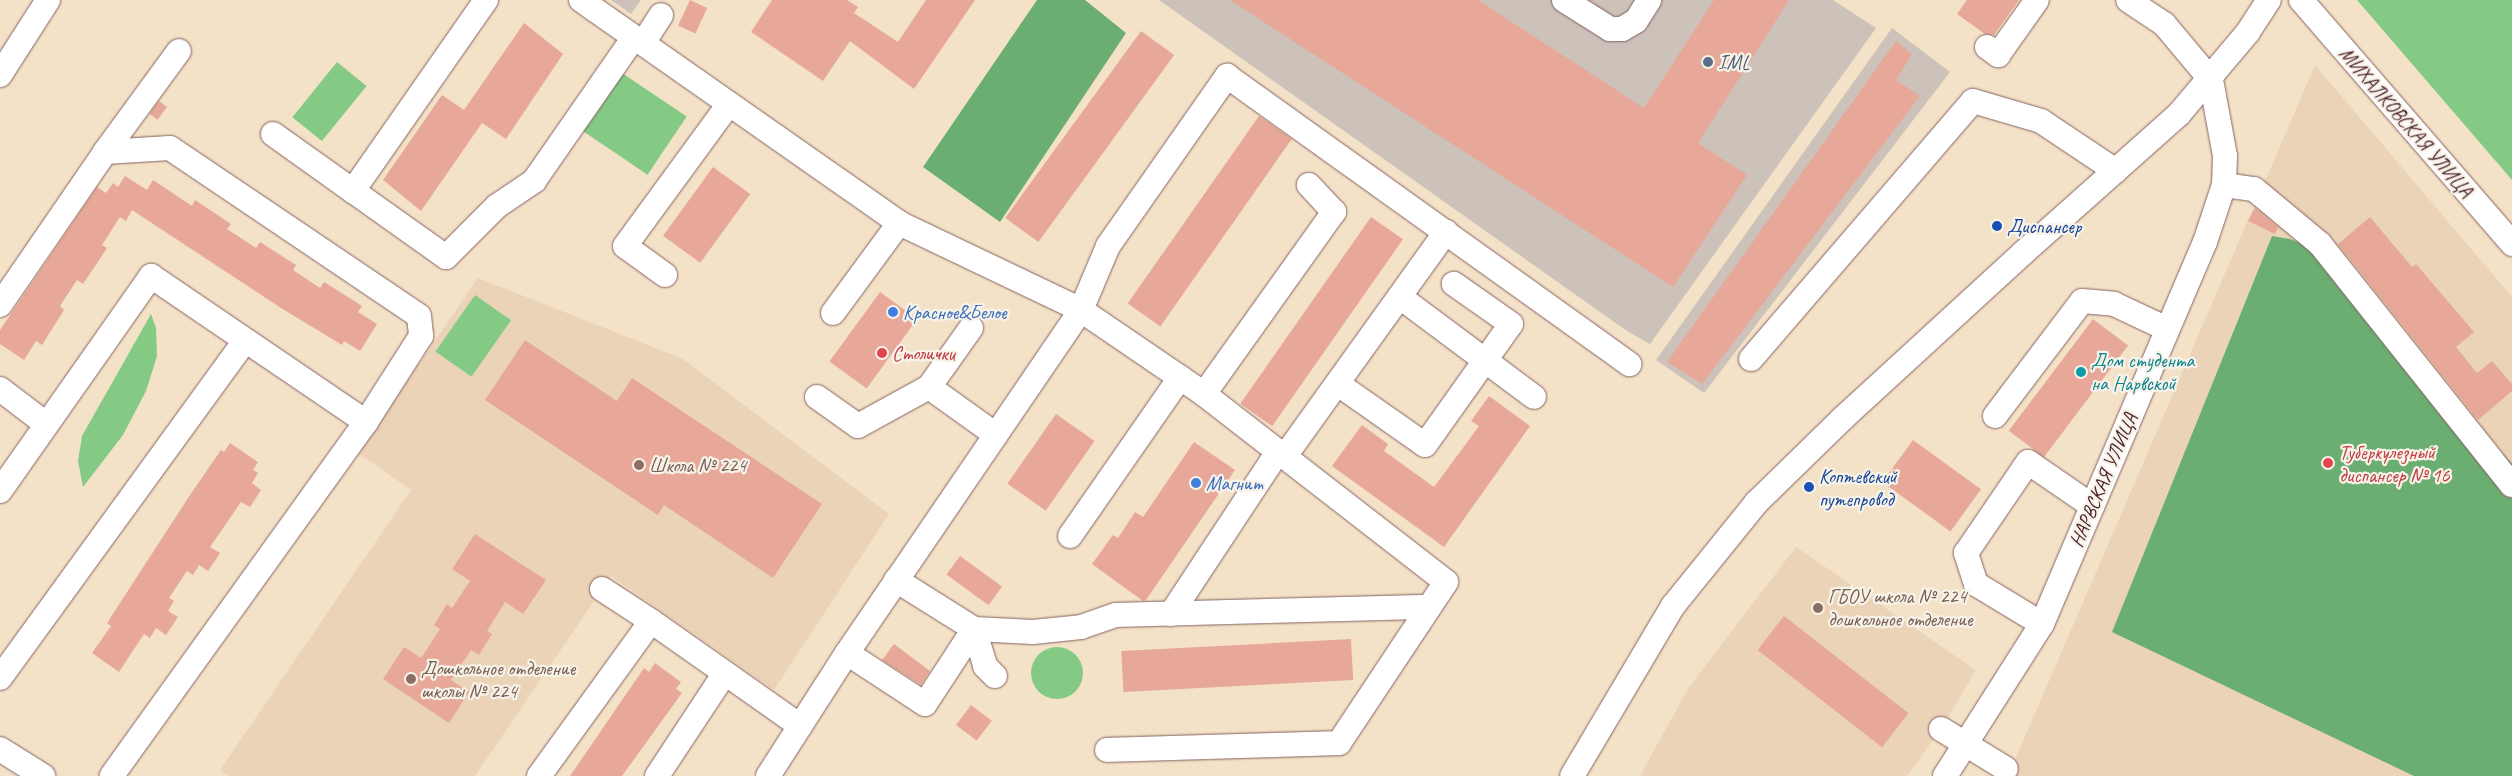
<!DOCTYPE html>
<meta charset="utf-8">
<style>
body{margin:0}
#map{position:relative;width:2512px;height:776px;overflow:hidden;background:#f4e2c8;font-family:Caveat,sans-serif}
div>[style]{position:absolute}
.built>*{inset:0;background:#ebd3b8}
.industrial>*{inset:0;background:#ccc2b9}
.green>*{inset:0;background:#84ca85;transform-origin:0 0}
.round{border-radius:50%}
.forest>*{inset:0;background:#6bae72}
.building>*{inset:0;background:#e7a899;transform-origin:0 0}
.roads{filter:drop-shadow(0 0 1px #866362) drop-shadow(0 0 1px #866362)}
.minor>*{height:24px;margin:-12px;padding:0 12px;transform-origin:12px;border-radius:12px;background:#fff}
.dots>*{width:14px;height:14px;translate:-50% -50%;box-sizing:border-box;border:2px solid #f7f3e8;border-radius:50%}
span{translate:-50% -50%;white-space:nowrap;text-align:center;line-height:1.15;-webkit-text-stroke:4.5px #f7f3e8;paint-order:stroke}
.service-label{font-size:20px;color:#4e5e75}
.left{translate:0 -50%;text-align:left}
.street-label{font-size:20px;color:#4a1f2b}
.transit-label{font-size:20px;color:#164399}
.shop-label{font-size:20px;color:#366cbe}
.health-label{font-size:20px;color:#be3a42}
.culture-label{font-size:20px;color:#0d838f}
.education-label{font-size:20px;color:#785e54}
</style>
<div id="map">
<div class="built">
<i style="clip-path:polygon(2315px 65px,2512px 297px,2512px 776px,2008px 776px)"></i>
<i style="clip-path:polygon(478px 278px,683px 359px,889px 514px,774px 690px,611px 576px,475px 776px,229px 776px,220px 770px,411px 490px,358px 453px)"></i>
<i style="clip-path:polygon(1796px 547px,1976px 670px,1941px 729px,1907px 776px,1640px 776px,1689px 687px)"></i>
</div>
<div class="industrial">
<i style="clip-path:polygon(611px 0,641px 0,631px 14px)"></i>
<i style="clip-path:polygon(1159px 0,1833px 0,1876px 28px,1650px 344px,1627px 331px)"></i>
<i style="clip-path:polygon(1892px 28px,1950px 72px,1704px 393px,1656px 360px)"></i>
</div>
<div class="green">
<i style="clip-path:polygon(2357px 0,2512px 0,2512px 180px)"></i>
<i style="left:337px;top:62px;width:38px;height:71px;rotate:39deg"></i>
<i style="left:622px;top:73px;width:78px;height:70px;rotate:34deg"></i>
<i style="left:475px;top:295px;width:44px;height:69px;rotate:35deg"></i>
<i style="clip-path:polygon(151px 314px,156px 328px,157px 356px,146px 391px,123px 435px,83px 487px,78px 461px,82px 436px)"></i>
<i class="round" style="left:1031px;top:647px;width:52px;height:52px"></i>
</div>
<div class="forest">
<i style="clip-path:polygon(1037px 0,1085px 0,1126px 33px,1000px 222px,923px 167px)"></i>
<i style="clip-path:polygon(2272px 236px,2290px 239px,2314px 248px,2477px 444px,2503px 454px,2512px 464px,2512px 776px,2414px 776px,2112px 632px)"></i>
</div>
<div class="building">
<i style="left:690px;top:0;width:19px;height:28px;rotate:25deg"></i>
<i style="clip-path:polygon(772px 0,847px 0,858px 7px,854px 13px,898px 42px,926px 0,975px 0,914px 89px,850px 41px,823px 81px,751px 32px)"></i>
<i style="clip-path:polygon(1230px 0,1478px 0,1644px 108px,1714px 0,1789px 0,1698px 143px,1747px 175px,1673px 287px)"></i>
<i style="clip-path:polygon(1967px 0,2019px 0,1994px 35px,1985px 34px,1957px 14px)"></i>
<i style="clip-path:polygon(524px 23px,563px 54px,506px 139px,482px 123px,421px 211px,383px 180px,442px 95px,464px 110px)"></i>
<i style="left:1141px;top:31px;width:41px;height:231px;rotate:36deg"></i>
<i style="clip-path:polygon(1896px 41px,1912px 54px,1896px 80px,1920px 96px,1702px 384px,1667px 362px)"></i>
<i style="left:159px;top:101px;width:10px;height:16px;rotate:37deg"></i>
<i style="left:1259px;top:116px;width:40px;height:229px;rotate:35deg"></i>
<i style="left:713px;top:167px;width:46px;height:85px;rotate:36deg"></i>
<i style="clip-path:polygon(125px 176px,147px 190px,153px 180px,192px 206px,195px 200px,231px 224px,227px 229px,256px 248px,260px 242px,296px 265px,293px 270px,320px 288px,324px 282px,362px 306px,358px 312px,377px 324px,360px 351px,344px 341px,342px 345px,281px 308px,132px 210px,126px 221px,120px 217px,102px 245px,107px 248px,83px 284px,77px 280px,60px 306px,64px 310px,42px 345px,36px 341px,24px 360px,0 344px,0 330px,97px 187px,106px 193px,113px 183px,118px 187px)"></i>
<i style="clip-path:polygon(2255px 208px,2278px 227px,2275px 234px,2248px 221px)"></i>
<i style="left:1371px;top:217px;width:39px;height:228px;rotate:35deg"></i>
<i style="clip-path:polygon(2370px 217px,2412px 267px,2416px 264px,2474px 332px,2456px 347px,2477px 373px,2492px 361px,2512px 384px,2512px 391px,2478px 420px,2338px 244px)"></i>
<i style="left:880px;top:292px;width:46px;height:86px;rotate:36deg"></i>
<i style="left:2093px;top:319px;width:44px;height:140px;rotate:37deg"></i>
<i style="clip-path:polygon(525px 340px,617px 401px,632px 378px,822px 504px,773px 578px,664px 505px,658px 515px,485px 400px)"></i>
<i style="clip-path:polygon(1489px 396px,1530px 426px,1444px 547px,1332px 466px,1362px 425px,1388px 444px,1384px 451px,1434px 487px,1479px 426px,1471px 421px)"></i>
<i style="left:1056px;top:414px;width:47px;height:85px;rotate:35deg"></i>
<i style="left:1913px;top:440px;width:84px;height:52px;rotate:36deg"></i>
<i style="clip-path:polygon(1194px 442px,1235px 470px,1146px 600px,1143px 601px,1092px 564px,1113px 535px,1118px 538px,1135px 512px,1143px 517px)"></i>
<i style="clip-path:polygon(230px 443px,258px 462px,253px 470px,258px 473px,252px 483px,261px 490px,250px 507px,241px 502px,210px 547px,220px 553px,208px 571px,199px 565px,193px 575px,187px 571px,169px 598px,174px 601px,168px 611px,178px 617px,166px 635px,156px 628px,150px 638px,144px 634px,119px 672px,92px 653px,111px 626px,107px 623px,190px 495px,221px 450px,224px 452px)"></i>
<i style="clip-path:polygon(475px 534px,546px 580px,523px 614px,505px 602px,487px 631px,492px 634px,479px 655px,471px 650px,451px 680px,469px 692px,449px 723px,383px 679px,404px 647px,421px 658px,440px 629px,434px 625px,447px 604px,452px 608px,470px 581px,452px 569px)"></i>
<i style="left:960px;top:556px;width:52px;height:23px;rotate:36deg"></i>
<i style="left:1784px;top:616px;width:158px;height:43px;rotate:38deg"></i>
<i style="left:1351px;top:639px;width:41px;height:230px;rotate:87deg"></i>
<i style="clip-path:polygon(894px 644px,930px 671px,921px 685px,882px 660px)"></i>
<i style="clip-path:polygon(655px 663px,681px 682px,676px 689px,682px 693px,622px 776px,570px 776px,644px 668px,649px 672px)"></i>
<i style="left:971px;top:705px;width:26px;height:25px;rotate:37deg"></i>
</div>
<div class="roads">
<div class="minor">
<i style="left:486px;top:0;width:233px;rotate:124.9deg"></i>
<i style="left:353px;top:191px;width:114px;rotate:35.4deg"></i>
<i style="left:446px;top:257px;width:72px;rotate:-45deg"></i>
<i style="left:497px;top:206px;width:45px;rotate:-34deg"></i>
<i style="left:534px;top:181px;width:175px;rotate:-55.2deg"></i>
<i style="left:581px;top:0;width:388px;rotate:35deg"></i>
<i style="left:899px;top:223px;width:202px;rotate:25.5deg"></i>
<i style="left:1081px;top:310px;width:149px;rotate:34.3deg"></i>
<i style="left:1204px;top:394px;width:306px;rotate:37.8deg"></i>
<i style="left:1446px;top:582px;width:193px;rotate:123.6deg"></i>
<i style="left:1339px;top:743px;width:232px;rotate:178.3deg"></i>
<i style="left:1564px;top:0;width:54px;rotate:32.2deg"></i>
<i style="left:1610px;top:29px;width:12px"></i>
<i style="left:1622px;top:29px;width:16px;rotate:-30deg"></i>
<i style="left:1636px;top:21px;width:25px;rotate:-58deg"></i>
<i style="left:2301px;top:0;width:323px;rotate:49.1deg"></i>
<i style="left:643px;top:43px;width:33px;rotate:-57deg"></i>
<i style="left:1987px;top:47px;width:14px;rotate:36deg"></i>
<i style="left:1998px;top:55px;width:67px;rotate:-54.7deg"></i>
<i style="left:0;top:75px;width:89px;rotate:-57.4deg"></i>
<i style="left:273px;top:134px;width:98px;rotate:35.5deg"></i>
<i style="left:105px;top:152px;width:125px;rotate:-53.8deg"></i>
<i style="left:2224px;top:185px;width:30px;rotate:8deg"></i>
<i style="left:2254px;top:189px;width:86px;rotate:39.8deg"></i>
<i style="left:2320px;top:244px;width:308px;rotate:51.5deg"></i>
<i style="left:665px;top:275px;width:49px;rotate:-144.1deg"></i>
<i style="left:625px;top:246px;width:176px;rotate:-53.8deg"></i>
<i style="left:1400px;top:297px;width:167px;rotate:36.7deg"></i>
<i style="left:0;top:305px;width:186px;rotate:-55.5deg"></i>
<i style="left:105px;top:152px;width:65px;rotate:-3.5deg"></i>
<i style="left:170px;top:148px;width:300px;rotate:34deg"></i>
<i style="left:419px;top:316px;width:20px;rotate:84deg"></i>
<i style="left:421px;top:336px;width:102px;rotate:122.6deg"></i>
<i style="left:366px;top:422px;width:436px;rotate:125.7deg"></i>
<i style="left:833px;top:313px;width:112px;rotate:-53.7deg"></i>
<i style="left:971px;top:328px;width:72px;rotate:125.4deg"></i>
<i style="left:929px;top:387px;width:82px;rotate:35.6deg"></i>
<i style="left:1751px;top:359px;width:340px;rotate:-49.3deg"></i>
<i style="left:1973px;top:101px;width:71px;rotate:16.4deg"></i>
<i style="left:2041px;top:121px;width:90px;rotate:33.7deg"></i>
<i style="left:1338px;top:384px;width:106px;rotate:35deg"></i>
<i style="left:1425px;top:445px;width:148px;rotate:-54.6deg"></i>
<i style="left:1511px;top:324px;width:70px;rotate:-144.9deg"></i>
<i style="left:0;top:389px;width:58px;rotate:37.3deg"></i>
<i style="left:1204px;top:394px;width:224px;rotate:-54.5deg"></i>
<i style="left:1334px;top:212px;width:37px;rotate:-133deg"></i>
<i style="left:817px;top:397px;width:50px;rotate:35.3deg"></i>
<i style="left:858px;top:426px;width:81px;rotate:-28.8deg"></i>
<i style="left:1995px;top:416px;width:144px;rotate:-52.9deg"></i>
<i style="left:2082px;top:301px;width:32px;rotate:5deg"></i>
<i style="left:2114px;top:304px;width:59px;rotate:25.3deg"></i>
<i style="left:1285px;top:456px;width:276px;rotate:-54.3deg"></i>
<i style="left:0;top:491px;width:263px;rotate:-54.9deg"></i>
<i style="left:151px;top:276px;width:260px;rotate:34.2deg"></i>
<i style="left:1070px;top:536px;width:193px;rotate:-55.2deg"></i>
<i style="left:896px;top:580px;width:92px;rotate:32.1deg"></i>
<i style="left:974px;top:629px;width:59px;rotate:2.9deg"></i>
<i style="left:1033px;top:632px;width:48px;rotate:-5.9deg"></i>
<i style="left:1081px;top:627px;width:37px;rotate:-19deg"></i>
<i style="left:1116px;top:615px;width:312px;rotate:-1.5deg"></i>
<i style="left:602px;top:589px;width:59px;rotate:33.1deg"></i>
<i style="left:1171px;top:614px;width:193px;rotate:-56.6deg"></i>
<i style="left:2042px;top:624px;width:77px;rotate:-148.8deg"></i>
<i style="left:1976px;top:584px;width:33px;rotate:-108deg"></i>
<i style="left:1966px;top:553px;width:110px;rotate:-55.7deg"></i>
<i style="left:2028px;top:462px;width:78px;rotate:34.5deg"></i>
<i style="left:847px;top:653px;width:93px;rotate:33.2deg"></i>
<i style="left:925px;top:704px;width:90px;rotate:-56.8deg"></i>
<i style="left:974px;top:629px;width:39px;rotate:73deg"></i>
<i style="left:985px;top:666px;width:14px;rotate:45deg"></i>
<i style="left:0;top:678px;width:417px;rotate:-54deg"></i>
<i style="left:1941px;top:729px;width:76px;rotate:31.6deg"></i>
<i style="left:0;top:749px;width:51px;rotate:32.1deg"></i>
<i style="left:539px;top:776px;width:191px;rotate:-54.1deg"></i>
<i style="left:651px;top:621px;width:90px;rotate:35.1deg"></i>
<i style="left:657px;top:776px;width:123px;rotate:-56.6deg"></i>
<i style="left:725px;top:673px;width:92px;rotate:35.2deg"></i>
<i style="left:768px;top:776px;width:146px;rotate:-57.3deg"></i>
<i style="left:847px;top:653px;width:415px;rotate:-55.7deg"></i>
<i style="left:1081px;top:310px;width:69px;rotate:-67.1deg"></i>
<i style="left:1108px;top:246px;width:208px;rotate:-55deg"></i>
<i style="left:1227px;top:76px;width:495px;rotate:35.6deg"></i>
<i style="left:1572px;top:776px;width:198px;rotate:-59.3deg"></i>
<i style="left:1673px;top:606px;width:132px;rotate:-51.1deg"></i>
<i style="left:1756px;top:503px;width:120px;rotate:-44.3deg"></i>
<i style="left:1842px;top:419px;width:246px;rotate:-42.5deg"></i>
<i style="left:2023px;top:253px;width:209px;rotate:-41.7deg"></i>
<i style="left:2179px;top:114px;width:107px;rotate:-49.9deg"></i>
<i style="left:2248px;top:32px;width:38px;rotate:-57deg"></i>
<i style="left:1945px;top:776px;width:180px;rotate:-57.5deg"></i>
<i style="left:2042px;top:624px;width:415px;rotate:-66.9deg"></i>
<i style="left:2205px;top:242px;width:60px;rotate:-71.6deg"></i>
<i style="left:2224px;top:185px;width:29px;rotate:-88deg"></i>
<i style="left:2225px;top:156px;width:77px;rotate:-100.4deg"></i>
<i style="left:2211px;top:80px;width:73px;rotate:-130deg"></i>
<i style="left:2164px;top:24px;width:43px;rotate:-146.3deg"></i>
</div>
</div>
<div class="dots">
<i style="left:1708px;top:62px;background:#5c6f8a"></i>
<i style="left:1997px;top:226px;background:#1a4fb4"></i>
<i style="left:893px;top:312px;background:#3f7fe0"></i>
<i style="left:882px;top:353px;background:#e0444e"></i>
<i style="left:2081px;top:372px;background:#0f9aa8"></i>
<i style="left:2328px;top:463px;background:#e0444e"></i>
<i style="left:639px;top:465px;background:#8d6e63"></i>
<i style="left:1196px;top:483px;background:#3f7fe0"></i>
<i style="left:1809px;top:487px;background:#1a4fb4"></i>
<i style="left:1818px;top:608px;background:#8d6e63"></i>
<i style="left:411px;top:679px;background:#8d6e63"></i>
</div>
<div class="service-label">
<span class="left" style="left:1718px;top:62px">IML</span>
</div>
<div class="street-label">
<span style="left:2406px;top:122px;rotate:49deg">МИХАЛКОВСКАЯ УЛИЦА</span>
<span style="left:2103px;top:480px;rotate:-67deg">НАРВСКАЯ УЛИЦА</span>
</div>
<div class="transit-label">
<span class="left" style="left:2007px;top:226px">Диспансер</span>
<span class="left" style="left:1819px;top:488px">Коптевский<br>путепровод</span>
</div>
<div class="shop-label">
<span class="left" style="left:903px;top:312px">Красное&amp;Белое</span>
<span class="left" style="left:1206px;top:483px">Магнит</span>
</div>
<div class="health-label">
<span class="left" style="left:892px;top:353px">Столички</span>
<span class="left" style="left:2339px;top:464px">Туберкулезный<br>диспансер № 16</span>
</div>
<div class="culture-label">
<span class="left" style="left:2091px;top:372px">Дом студента<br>на Нарвской</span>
</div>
<div class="education-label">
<span class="left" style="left:649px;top:465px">Школа № 224</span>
<span class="left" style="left:1828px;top:608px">ГБОУ школа № 224<br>дошкольное отделение</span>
<span class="left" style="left:421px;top:680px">Дошкольное отделение<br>школы № 224</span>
</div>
</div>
